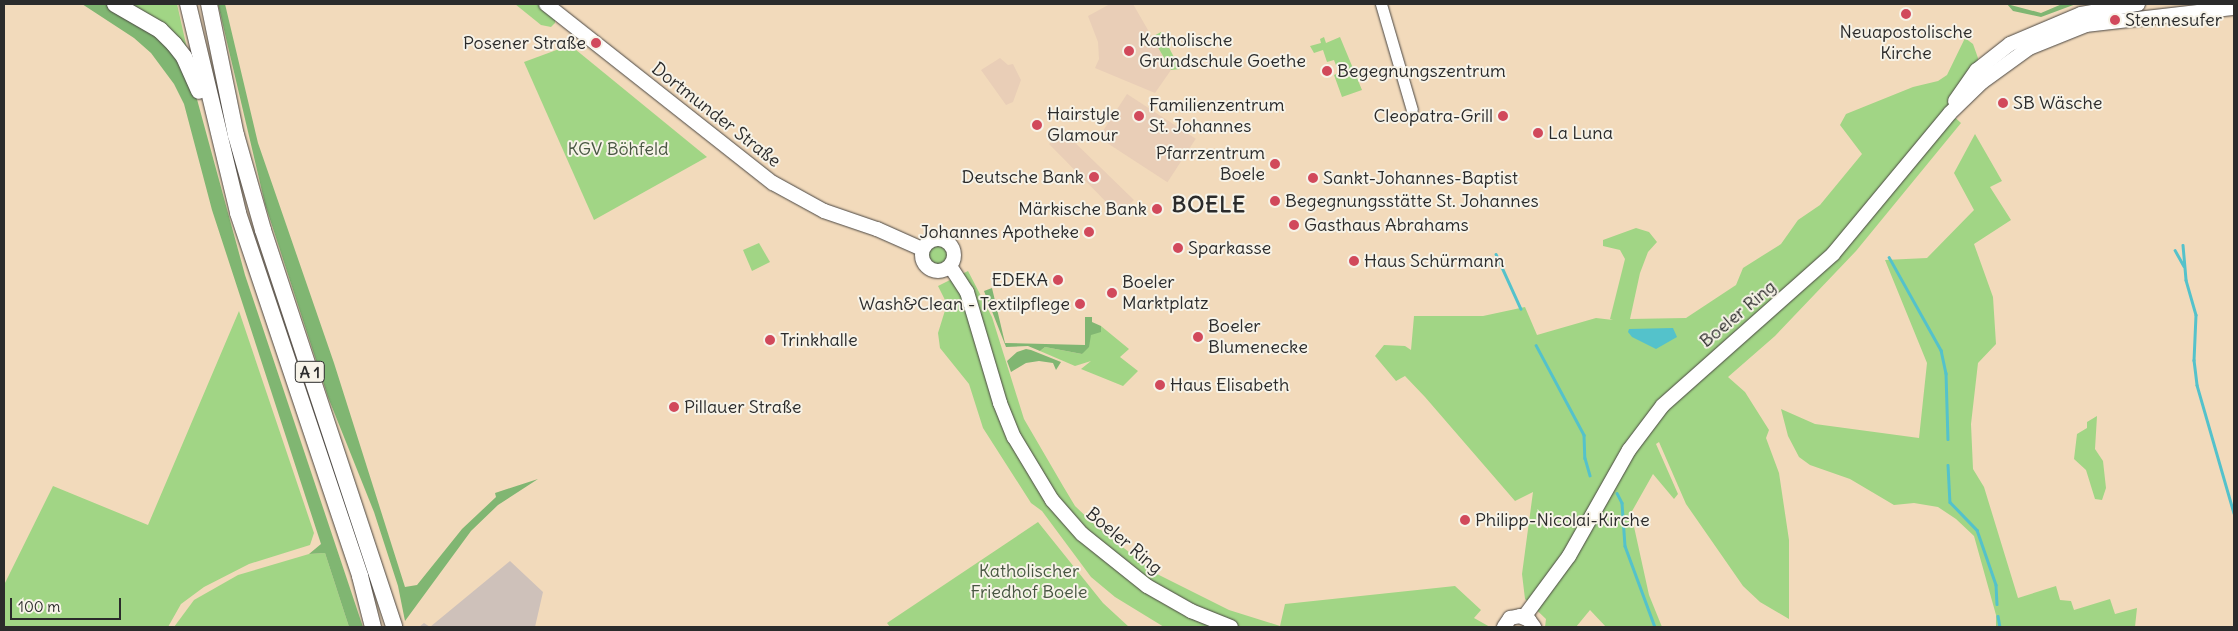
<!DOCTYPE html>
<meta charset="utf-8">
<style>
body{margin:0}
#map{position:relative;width:2238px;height:631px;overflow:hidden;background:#f2dabb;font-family:Delius,sans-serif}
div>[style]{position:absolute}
.built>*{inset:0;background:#e9ceb7;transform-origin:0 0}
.industrial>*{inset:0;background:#cec1ba}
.green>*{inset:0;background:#a1d585}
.round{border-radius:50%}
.forest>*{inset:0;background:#80b672}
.water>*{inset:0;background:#54c2cb}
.stream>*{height:2.5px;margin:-1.25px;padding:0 1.25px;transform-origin:1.25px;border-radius:1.25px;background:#54c2cb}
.roads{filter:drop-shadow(0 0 1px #494541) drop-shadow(0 0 1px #494541)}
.minor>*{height:11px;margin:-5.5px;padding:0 5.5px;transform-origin:5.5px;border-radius:5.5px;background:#fff}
.major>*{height:14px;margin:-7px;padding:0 7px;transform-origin:7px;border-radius:7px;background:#fff}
.major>.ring{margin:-7px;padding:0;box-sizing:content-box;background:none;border:14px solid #fff;border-radius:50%}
.highway>*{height:16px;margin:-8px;padding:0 8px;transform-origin:8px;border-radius:8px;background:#fff}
.dots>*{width:14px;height:14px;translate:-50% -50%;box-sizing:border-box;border:2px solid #f7f3e8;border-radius:50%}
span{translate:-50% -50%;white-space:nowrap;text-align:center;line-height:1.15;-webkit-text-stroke:4px #f7f3e8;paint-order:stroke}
.shield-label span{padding:1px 4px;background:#f7f3e8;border:1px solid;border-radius:4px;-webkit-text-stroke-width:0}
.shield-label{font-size:16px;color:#2b2b2b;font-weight:700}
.poi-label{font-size:18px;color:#2b2b2b}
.left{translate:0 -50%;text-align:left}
.right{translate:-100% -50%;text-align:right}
.street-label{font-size:18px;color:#2b2b2b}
.park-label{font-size:18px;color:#485642}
.district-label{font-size:22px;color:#2b2b2b;font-weight:700;letter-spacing:1px}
.frame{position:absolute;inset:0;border:5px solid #2b2b2b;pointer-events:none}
.scale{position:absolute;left:10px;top:598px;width:111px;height:22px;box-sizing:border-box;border:2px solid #2b2b2b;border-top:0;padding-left:6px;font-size:15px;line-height:18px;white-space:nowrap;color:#2b2b2b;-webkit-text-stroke:4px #f7f3e8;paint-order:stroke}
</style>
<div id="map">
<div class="built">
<i style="clip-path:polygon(1110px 4px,1133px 4px,1171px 70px,1155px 93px,1095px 68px,1099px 59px,1098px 42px,1088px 16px)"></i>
<i style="clip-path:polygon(1000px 58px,1008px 65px,1013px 64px,1021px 80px,1013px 102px,1006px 105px,981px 70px)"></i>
<i style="left:1127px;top:94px;width:82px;height:52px;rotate:33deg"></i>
<i style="clip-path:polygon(1063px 131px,1134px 200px,1130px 204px,1132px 206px,1121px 217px,1049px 144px)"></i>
</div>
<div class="industrial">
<i style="clip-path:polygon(510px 561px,543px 592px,535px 627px,419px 627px,424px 623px,430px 627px)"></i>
</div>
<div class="green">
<i style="clip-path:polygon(120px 4px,177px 4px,188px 53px)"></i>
<i style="clip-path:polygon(515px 4px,537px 4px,555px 18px,555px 23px,551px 27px,541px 25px)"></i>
<i style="clip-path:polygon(1161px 32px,1180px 69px,1171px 70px,1152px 37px)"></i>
<i style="clip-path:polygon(1324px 37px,1326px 43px,1340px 37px,1362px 90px,1342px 97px,1334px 75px,1339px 73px,1334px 60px,1327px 62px,1323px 50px,1314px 53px,1310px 46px,1321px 43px,1320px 39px)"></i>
<i style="clip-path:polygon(1965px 38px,1973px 44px,1978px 58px,1977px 70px,1950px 113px,1961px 123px,1856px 251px,1775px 336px,1728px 377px,1745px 392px,1769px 430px,1766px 438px,1779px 473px,1789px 540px,1789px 619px,1760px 602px,1743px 586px,1686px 504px,1659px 442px,1656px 444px,1678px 494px,1674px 499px,1653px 474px,1631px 513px,1649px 595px,1662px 627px,1606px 627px,1590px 610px,1576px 627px,1545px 627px,1546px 619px,1525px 599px,1522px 574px,1533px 492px,1515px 501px,1425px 397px,1405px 376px,1396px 381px,1375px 356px,1384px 345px,1405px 346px,1411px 350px,1414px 316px,1483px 316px,1525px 307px,1537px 335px,1596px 318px,1613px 320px,1610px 319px,1625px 259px,1620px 250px,1603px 246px,1603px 240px,1636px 228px,1649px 232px,1657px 242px,1648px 252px,1640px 273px,1630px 319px,1686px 318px,1736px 285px,1743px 268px,1781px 244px,1798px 220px,1820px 205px,1862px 154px,1840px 125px,1846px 114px,1913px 87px,1938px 81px,1947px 75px)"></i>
<i style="clip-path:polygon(570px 45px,707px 157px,594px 220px,524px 62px)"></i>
<i style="clip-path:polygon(1975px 134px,2002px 181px,1990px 187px,2011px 220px,1974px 244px,1993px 297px,1996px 344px,1978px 363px,1971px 424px,1973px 469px,1984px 487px,2018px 598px,2056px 586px,2060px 600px,2071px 601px,2074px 610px,2110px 599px,2115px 614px,2137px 608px,2135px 627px,1996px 627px,1996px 615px,1974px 536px,1956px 519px,1938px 507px,1914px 503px,1894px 505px,1850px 479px,1810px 465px,1799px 457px,1788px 436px,1781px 409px,1815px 424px,1919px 438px,1927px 363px,1885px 260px,1927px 258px,1974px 210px,1954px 173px)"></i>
<i style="clip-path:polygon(759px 243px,770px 262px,752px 271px,743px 250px)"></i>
<i class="round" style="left:927px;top:244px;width:22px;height:22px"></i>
<i style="clip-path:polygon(968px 271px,992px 317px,1024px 419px,1063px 486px,1075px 506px,1097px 527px,1157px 574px,1229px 610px,1280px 626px,1285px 604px,1455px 586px,1481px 610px,1474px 618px,1490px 627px,1164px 627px,1115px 597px,1091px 577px,1042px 511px,1031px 503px,983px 428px,969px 384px,940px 348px,938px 333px,947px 304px,938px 286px)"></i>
<i style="clip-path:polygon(239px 311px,314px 533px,310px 545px,249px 564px,204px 587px,181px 604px,168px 627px,4px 627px,4px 585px,53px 486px,148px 525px)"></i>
<i style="clip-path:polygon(1101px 326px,1129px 349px,1120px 357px,1138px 371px,1123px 386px,1081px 369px,1091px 361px,1075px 366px,1040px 351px,1045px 347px,1082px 354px,1091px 334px,1101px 331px)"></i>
<i style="clip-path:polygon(2097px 416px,2095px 449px,2103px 461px,2106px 488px,2102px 500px,2095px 499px,2086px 470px,2074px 459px,2077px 434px,2087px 428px,2087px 422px)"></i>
<i style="clip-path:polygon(1038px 522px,1103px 603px,1129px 627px,890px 627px,887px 623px)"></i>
<i style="clip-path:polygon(325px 553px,349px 627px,174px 627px,194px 600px,238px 575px,309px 554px)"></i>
</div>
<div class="forest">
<i style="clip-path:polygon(82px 4px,107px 4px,166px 41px,195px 92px,245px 275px,363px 627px,349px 627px,325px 553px,309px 554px,321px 544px,212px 210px,184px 104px,174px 84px,151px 53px,134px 38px)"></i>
<i style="clip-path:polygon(218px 4px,225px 4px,258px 143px,334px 363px,405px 587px,417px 585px,462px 529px,496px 497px,495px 493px,538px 479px,498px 505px,471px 531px,405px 621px,398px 586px,374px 512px,328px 397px,265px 204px)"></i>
<i style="clip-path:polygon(2007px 4px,2041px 13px,2062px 4px,2076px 4px,2041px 17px,2013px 11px)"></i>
<i style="clip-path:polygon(992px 288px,1005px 343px,1085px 345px,1085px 317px,1092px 317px,1092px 322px,1101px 326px,1101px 332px,1091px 335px,1089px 347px,1082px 354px,1045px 347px,1040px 351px,1028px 346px,1006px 347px,984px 291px)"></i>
<i style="clip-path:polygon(1026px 349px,1031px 350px,1061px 362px,1056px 370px,1053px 363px,1039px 361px,1026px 363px,1011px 372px,1007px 361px,1017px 352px)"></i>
</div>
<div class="water">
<i style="clip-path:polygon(1673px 328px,1677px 337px,1656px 349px,1632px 337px,1628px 332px,1629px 329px)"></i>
</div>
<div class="stream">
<i style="left:2183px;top:245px;width:35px;rotate:85deg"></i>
<i style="left:2186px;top:280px;width:36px;rotate:74deg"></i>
<i style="left:2196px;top:315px;width:45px;rotate:92.5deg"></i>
<i style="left:2194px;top:360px;width:25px;rotate:83deg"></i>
<i style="left:2197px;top:385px;width:133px;rotate:73.9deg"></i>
<i style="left:2175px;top:250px;width:18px;rotate:61deg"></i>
<i style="left:1496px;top:254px;width:60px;rotate:65.6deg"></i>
<i style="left:1889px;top:257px;width:107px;rotate:60.8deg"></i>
<i style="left:1941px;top:350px;width:24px;rotate:78deg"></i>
<i style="left:1946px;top:373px;width:66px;rotate:88.3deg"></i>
<i style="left:1536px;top:345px;width:102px;rotate:61.9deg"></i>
<i style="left:1584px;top:435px;width:23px;rotate:88deg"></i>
<i style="left:1585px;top:458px;width:18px;rotate:74deg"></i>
<i style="left:1948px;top:465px;width:37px;rotate:87deg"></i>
<i style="left:1950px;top:502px;width:39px;rotate:46deg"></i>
<i style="left:1977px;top:530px;width:58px;rotate:70.9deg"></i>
<i style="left:1996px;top:585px;width:19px;rotate:87deg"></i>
<i style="left:1617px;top:493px;width:11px;rotate:63deg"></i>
<i style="left:1622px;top:503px;width:43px;rotate:86deg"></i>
<i style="left:1625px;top:546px;width:86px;rotate:69.7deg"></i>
<i style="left:1998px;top:616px;width:11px;rotate:80deg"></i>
</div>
<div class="roads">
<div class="minor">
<i style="left:1381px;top:4px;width:110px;rotate:73.7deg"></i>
</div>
<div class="major">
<i style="left:546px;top:4px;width:289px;rotate:38.3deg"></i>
<i style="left:773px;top:183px;width:58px;rotate:28.8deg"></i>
<i style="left:824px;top:211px;width:56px;rotate:18.8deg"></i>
<i style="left:877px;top:229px;width:49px;rotate:24deg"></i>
<i style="left:1955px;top:101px;width:38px;rotate:-55deg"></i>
<i style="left:1977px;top:70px;width:42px;rotate:-38.2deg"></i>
<i style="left:2010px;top:44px;width:77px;rotate:-22.9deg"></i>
<i style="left:2081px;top:14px;width:58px;rotate:-10deg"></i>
<i class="ring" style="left:922px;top:239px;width:18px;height:18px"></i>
<i style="left:950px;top:266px;width:31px;rotate:57deg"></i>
<i style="left:967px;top:292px;width:116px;rotate:73.4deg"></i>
<i style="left:1000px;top:403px;width:37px;rotate:68deg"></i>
<i style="left:1014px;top:437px;width:74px;rotate:58.9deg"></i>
<i style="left:1052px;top:500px;width:45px;rotate:48.6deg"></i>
<i style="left:1082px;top:534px;width:83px;rotate:38.7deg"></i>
<i style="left:1147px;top:586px;width:51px;rotate:29.6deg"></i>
<i style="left:1191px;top:611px;width:43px;rotate:21.8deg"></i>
<i style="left:1524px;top:617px;width:76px;rotate:-53.6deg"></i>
<i style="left:1569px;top:556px;width:122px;rotate:-60.5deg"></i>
<i style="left:1629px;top:450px;width:56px;rotate:-52.9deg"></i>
<i style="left:1663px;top:405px;width:227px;rotate:-41.6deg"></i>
<i style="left:1833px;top:254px;width:183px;rotate:-50.3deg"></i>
<i style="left:1950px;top:113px;width:45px;rotate:-44.1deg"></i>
<i style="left:1982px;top:82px;width:58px;rotate:-35.9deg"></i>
<i style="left:2029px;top:48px;width:61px;rotate:-22deg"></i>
<i style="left:2086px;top:25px;width:149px;rotate:-6.6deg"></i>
<i style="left:1504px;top:627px;width:11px;rotate:-56deg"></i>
<i style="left:1510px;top:618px;width:10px;rotate:-11deg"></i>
<i style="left:1520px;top:616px;width:10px;rotate:24deg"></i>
<i style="left:1529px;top:620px;width:9px;rotate:54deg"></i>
</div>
<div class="highway">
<i style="left:115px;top:4px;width:52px;rotate:30deg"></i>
<i style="left:160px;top:30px;width:20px;rotate:45deg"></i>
<i style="left:174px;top:44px;width:16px;rotate:52deg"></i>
<i style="left:184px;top:57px;width:37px;rotate:66deg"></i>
<i style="left:188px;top:4px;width:215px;rotate:76.5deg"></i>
<i style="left:238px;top:213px;width:383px;rotate:71.4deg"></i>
<i style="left:360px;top:576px;width:53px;rotate:75.7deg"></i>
<i style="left:209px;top:4px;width:134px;rotate:78.4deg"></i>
<i style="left:236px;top:135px;width:99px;rotate:74.1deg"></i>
<i style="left:263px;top:230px;width:418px;rotate:71.7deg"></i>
</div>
</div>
<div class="dots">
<i style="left:1906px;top:14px;background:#d1495b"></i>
<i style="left:2115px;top:20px;background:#d1495b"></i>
<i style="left:596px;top:43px;background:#d1495b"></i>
<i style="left:1129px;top:51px;background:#d1495b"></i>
<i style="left:1327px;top:71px;background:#d1495b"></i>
<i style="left:2003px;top:103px;background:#d1495b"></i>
<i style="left:1139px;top:116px;background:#d1495b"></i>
<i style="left:1503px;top:116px;background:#d1495b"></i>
<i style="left:1037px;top:125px;background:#d1495b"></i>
<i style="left:1538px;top:133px;background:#d1495b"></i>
<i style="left:1275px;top:164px;background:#d1495b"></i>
<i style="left:1094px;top:177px;background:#d1495b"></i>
<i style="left:1313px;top:178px;background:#d1495b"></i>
<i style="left:1275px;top:201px;background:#d1495b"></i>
<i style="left:1157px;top:209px;background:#d1495b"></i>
<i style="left:1294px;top:225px;background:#d1495b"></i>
<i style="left:1089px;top:232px;background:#d1495b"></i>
<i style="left:1178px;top:248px;background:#d1495b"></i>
<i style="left:1354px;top:261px;background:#d1495b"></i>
<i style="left:1058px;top:280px;background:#d1495b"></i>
<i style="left:1112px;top:293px;background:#d1495b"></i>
<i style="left:1080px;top:304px;background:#d1495b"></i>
<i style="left:1198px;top:337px;background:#d1495b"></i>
<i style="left:770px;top:340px;background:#d1495b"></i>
<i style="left:1160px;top:385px;background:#d1495b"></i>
<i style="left:674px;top:407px;background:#d1495b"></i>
<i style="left:1465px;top:520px;background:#d1495b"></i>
</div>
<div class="shield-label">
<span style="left:310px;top:372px">A 1</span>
</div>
<div class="poi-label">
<span class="left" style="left:2125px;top:20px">Stennesufer</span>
<span style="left:1906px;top:43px">Neuapostolische<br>Kirche</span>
<span class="left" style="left:1139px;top:51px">Katholische<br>Grundschule Goethe</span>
<span class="right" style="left:586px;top:43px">Posener Straße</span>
<span class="left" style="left:1337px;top:71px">Begegnungszentrum</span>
<span class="left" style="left:2013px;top:103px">SB Wäsche</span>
<span class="left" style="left:1149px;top:116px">Familienzentrum<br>St. Johannes</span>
<span class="left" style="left:1047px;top:125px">Hairstyle<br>Glamour</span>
<span class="right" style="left:1493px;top:116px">Cleopatra-Grill</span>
<span class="left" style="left:1548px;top:133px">La Luna</span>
<span class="right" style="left:1265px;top:164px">Pfarrzentrum<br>Boele</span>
<span class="right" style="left:1084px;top:177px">Deutsche Bank</span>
<span class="left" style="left:1323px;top:178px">Sankt-Johannes-Baptist</span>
<span class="left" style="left:1285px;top:201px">Begegnungsstätte St. Johannes</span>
<span class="right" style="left:1147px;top:209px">Märkische Bank</span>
<span class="left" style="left:1304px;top:225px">Gasthaus Abrahams</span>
<span class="right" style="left:1079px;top:232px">Johannes Apotheke</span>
<span class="left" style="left:1188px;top:248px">Sparkasse</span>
<span class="left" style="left:1364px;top:261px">Haus Schürmann</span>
<span class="right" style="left:1048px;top:280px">EDEKA</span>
<span class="left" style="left:1122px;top:293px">Boeler<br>Marktplatz</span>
<span class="right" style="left:1070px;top:304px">Wash&amp;Clean - Textilpflege</span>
<span class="left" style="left:1208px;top:337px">Boeler<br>Blumenecke</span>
<span class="left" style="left:780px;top:340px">Trinkhalle</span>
<span class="left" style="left:1170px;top:385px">Haus Elisabeth</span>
<span class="left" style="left:684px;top:407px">Pillauer Straße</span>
<span class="left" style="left:1475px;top:520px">Philipp-Nicolai-Kirche</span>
</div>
<div class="street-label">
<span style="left:716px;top:115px;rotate:38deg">Dortmunder Straße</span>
<span style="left:1738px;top:314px;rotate:-40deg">Boeler Ring</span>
<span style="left:1124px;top:541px;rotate:40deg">Boeler Ring</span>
</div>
<div class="park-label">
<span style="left:618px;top:149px">KGV Böhfeld</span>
<span style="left:1029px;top:582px">Katholischer<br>Friedhof Boele</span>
</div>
<div class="district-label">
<span style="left:1209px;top:205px">BOELE</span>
</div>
<div class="frame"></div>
<div class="scale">100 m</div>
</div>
